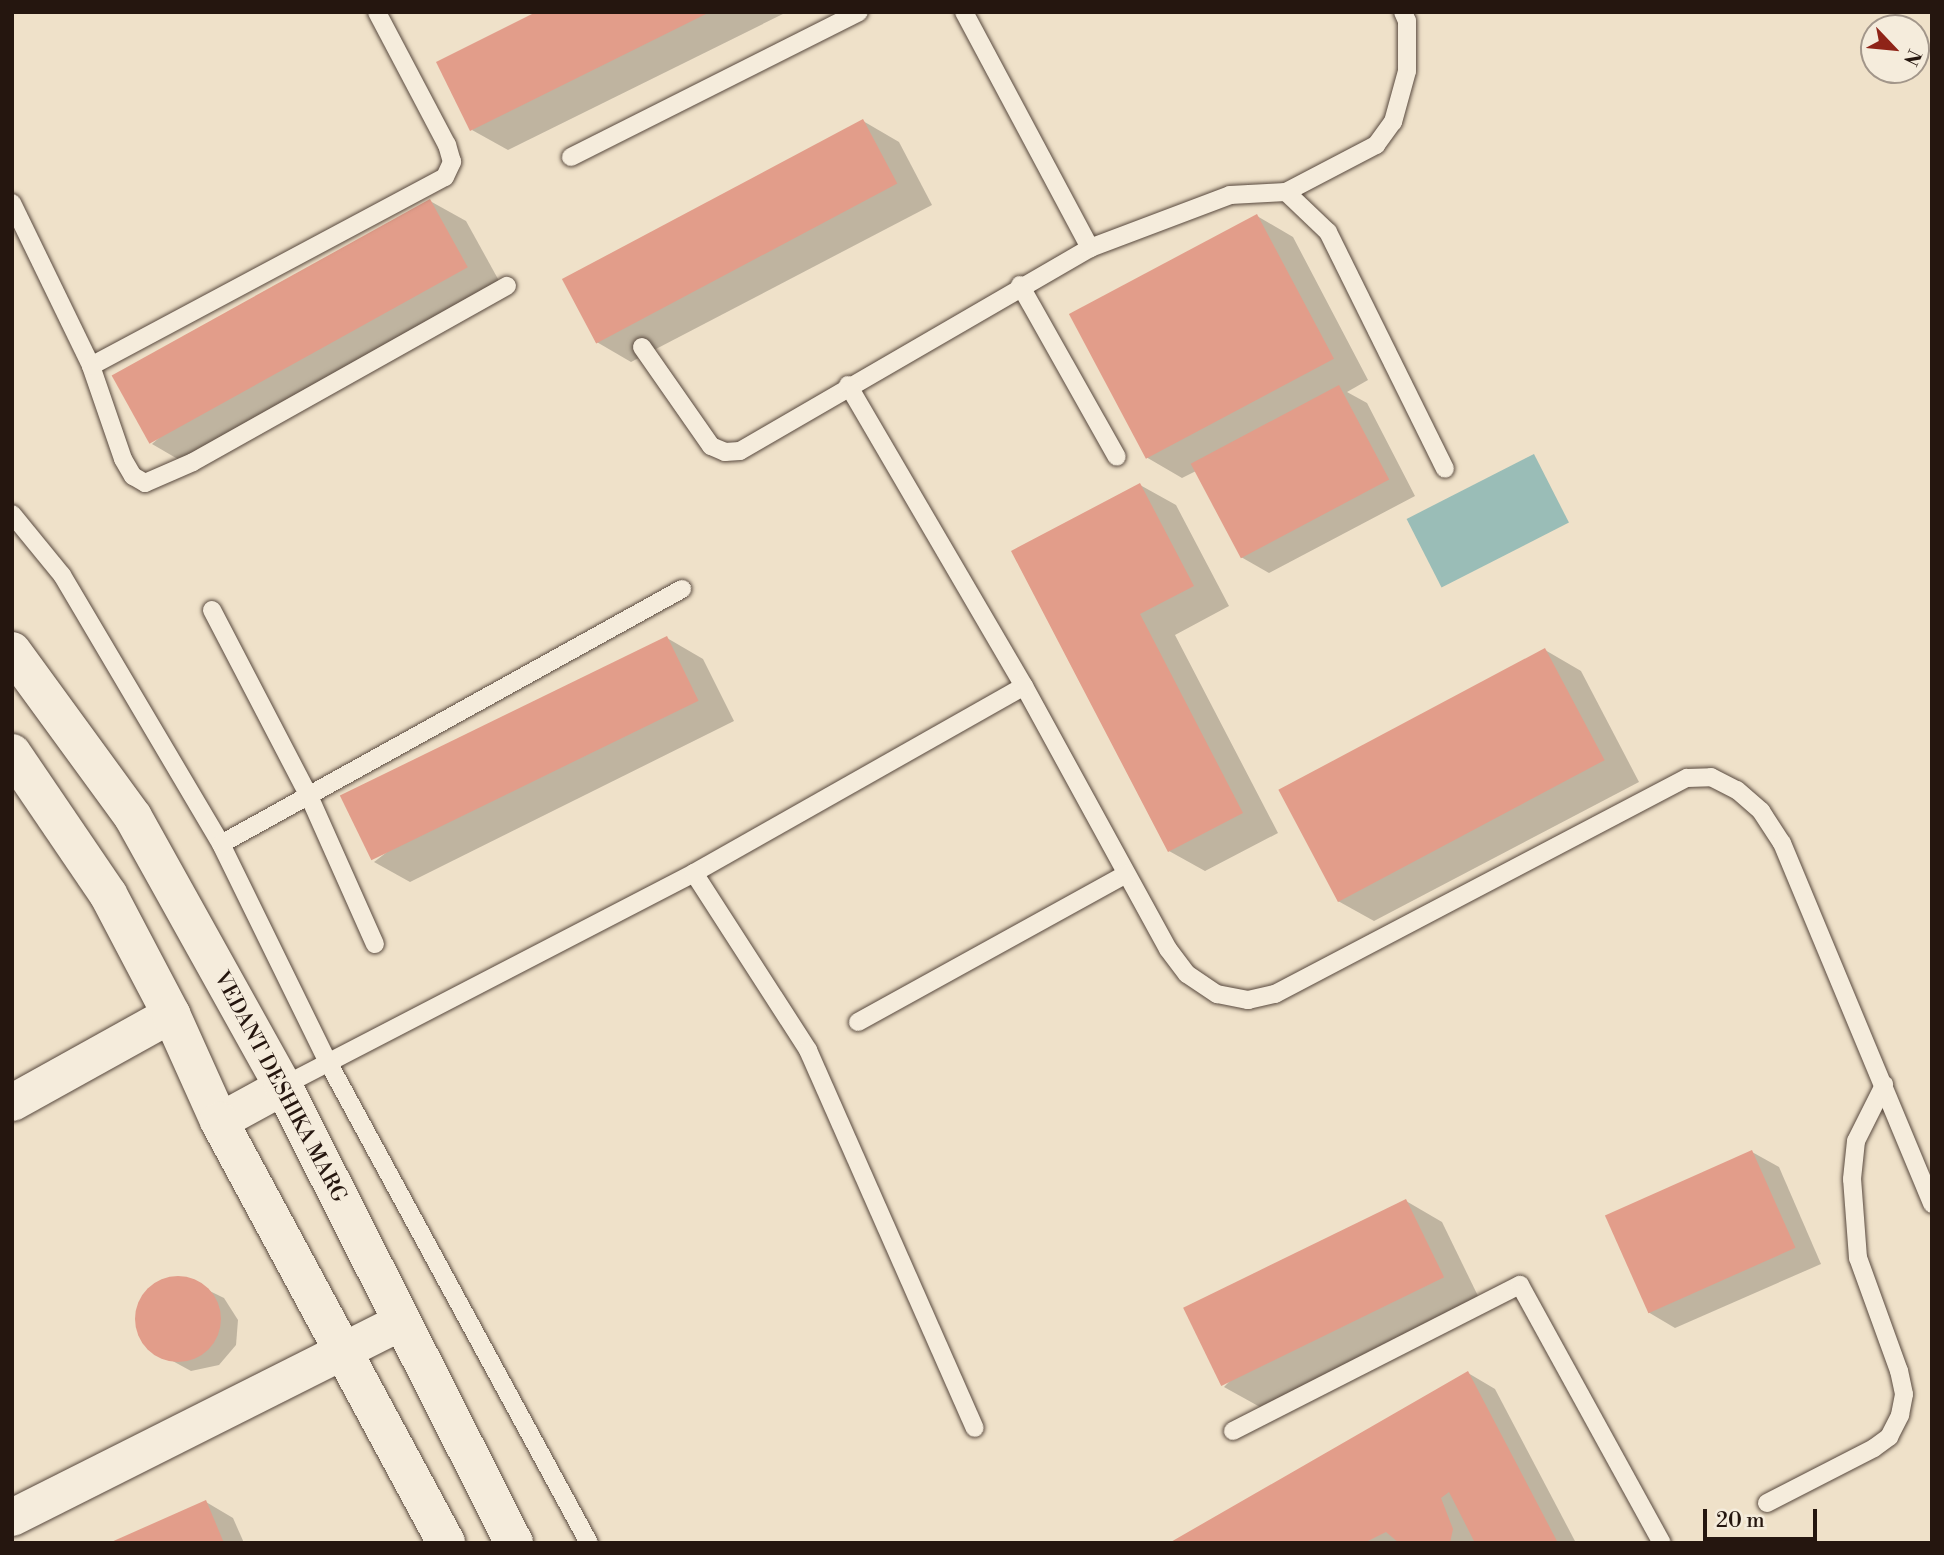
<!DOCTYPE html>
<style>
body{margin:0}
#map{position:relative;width:1944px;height:1555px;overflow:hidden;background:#efe1c9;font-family:"Libre Bodoni",serif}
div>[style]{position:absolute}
.water>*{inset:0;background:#9abdb7;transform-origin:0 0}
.shadow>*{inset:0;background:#0003}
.building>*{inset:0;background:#e29d8a;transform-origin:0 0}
.round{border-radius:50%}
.roads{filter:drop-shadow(0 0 2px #58493e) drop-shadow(0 0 2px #58493e)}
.service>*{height:18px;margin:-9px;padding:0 9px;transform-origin:9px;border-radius:9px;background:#f5ecdc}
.minor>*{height:37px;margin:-18.5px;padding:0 18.5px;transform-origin:18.5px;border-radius:18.5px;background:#f5ecdc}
.secondary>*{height:38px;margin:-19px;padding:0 19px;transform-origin:19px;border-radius:19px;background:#f5ecdc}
span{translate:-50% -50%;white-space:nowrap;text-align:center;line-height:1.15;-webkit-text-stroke:5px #f5ecdc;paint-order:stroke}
.street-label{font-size:21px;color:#25160f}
.frame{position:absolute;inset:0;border:14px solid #25160f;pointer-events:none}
.north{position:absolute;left:1860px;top:14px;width:70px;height:70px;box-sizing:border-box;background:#f5ecdc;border:2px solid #a2968a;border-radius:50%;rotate:116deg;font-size:19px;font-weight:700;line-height:28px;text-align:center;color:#25160f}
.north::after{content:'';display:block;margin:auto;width:24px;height:32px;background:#8f2418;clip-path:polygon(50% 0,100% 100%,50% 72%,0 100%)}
.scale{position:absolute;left:1703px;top:1509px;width:114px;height:32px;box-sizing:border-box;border:4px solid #25160f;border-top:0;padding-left:9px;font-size:21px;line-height:24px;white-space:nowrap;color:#25160f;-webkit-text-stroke:5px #f5ecdc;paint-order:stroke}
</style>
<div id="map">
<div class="water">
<i style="left:1534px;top:454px;width:77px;height:143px;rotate:63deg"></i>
</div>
<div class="shadow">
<i style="clip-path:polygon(540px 12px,787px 12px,508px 150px,472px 130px)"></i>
<i style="clip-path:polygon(863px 121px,899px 142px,932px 205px,631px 362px,595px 341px)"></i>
<i style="clip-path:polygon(430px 201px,466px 221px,503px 288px,188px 465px,152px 444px)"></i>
<i style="clip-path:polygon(1257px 216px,1293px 237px,1368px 380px,1347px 392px,1367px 403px,1415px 496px,1269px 573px,1241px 557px,1196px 471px,1182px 478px,1146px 457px)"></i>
<i style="clip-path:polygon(1140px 485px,1176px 505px,1229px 606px,1175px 635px,1278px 833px,1205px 871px,1169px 851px,1013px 551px)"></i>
<i style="clip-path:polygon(667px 638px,703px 659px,734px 721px,410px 882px,374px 862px)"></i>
<i style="clip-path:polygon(1545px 650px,1581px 671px,1639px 782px,1374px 921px,1338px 901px)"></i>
<i style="clip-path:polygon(1752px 1152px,1779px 1167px,1821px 1264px,1675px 1328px,1648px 1312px)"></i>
<i style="clip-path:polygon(1406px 1201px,1442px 1222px,1479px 1298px,1260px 1407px,1224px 1387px)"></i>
<i style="clip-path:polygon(181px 1277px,224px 1298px,238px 1320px,236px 1345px,219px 1365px,191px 1371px,147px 1347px,140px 1335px,138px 1307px,155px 1284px)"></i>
<i style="clip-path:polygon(1468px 1373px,1495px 1389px,1576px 1543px,1172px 1543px)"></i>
<i style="clip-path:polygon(206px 1502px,233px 1518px,244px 1543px,113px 1543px)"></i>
</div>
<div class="building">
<i style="clip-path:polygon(536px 12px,710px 12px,470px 131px,436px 62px)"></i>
<i style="left:863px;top:119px;width:73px;height:341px;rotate:62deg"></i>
<i style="left:430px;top:199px;width:78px;height:364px;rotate:61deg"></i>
<i style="left:1257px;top:214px;width:164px;height:213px;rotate:62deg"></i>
<i style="left:1339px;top:385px;width:107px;height:168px;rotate:62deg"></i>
<i style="clip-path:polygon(1140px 483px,1194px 586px,1140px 614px,1243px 813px,1168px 852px,1011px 551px)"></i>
<i style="left:667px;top:636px;width:72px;height:364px;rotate:64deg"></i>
<i style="left:1545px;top:648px;width:127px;height:302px;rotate:62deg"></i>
<i style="left:1752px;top:1150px;width:107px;height:161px;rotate:66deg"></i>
<i style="left:1406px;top:1199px;width:87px;height:248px;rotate:64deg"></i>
<i class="round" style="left:135px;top:1276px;width:86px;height:86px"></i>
<i style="clip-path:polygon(1468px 1371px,1558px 1543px,1475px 1543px,1449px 1492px,1441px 1498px,1453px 1529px,1450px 1543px,1399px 1543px,1386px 1532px,1364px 1543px,1169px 1543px)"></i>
<i style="clip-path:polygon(206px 1500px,224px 1543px,109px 1543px)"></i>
</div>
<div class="roads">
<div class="service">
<i style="left:964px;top:12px;width:268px;rotate:61.9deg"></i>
<i style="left:571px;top:157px;width:322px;rotate:-26.7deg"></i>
<i style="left:1286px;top:192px;width:58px;rotate:43.6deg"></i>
<i style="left:1328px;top:232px;width:264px;rotate:63.7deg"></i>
<i style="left:12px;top:203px;width:181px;rotate:64.1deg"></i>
<i style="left:91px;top:366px;width:98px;rotate:71deg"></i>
<i style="left:123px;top:459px;width:20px;rotate:60deg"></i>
<i style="left:133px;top:476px;width:14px;rotate:30deg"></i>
<i style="left:145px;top:483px;width:52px;rotate:-23.6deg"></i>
<i style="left:193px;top:462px;width:360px;rotate:-29.3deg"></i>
<i style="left:1020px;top:285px;width:197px;rotate:60.6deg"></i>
<i style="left:642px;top:347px;width:121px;rotate:55.1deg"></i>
<i style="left:711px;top:446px;width:15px;rotate:23deg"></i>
<i style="left:725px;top:452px;width:15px;rotate:-4deg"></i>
<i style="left:740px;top:451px;width:405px;rotate:-30.1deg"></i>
<i style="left:1090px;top:248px;width:150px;rotate:-20.7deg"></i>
<i style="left:1230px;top:195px;width:56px;rotate:-3.1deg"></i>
<i style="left:1286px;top:192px;width:102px;rotate:-27.6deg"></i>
<i style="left:1376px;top:145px;width:29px;rotate:-54deg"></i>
<i style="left:1393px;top:122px;width:53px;rotate:-74.6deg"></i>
<i style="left:1407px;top:71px;width:50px;rotate:-90deg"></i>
<i style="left:1407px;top:21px;width:10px;rotate:-114deg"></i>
<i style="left:91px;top:366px;width:401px;rotate:-28.1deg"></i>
<i style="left:445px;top:177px;width:17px;rotate:-65deg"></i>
<i style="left:452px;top:162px;width:18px;rotate:-106deg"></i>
<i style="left:447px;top:145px;width:150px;rotate:-117.8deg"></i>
<i style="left:848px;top:385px;width:349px;rotate:59.7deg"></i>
<i style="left:1024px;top:686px;width:300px;rotate:61.3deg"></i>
<i style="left:1168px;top:949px;width:31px;rotate:53deg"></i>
<i style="left:1187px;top:974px;width:36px;rotate:34deg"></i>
<i style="left:1217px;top:994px;width:32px;rotate:11deg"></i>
<i style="left:1248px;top:1000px;width:28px;rotate:-13deg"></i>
<i style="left:1275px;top:994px;width:465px;rotate:-27.7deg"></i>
<i style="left:1687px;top:778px;width:24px;rotate:-2deg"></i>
<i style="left:1711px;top:777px;width:29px;rotate:27deg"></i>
<i style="left:1737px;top:790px;width:32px;rotate:41deg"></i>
<i style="left:1761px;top:811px;width:38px;rotate:57deg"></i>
<i style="left:1782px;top:843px;width:391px;rotate:67.4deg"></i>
<i style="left:12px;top:514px;width:79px;rotate:50.7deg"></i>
<i style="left:62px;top:575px;width:312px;rotate:59.4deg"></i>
<i style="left:221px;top:844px;width:243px;rotate:63.9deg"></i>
<i style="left:328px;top:1062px;width:547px;rotate:61.51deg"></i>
<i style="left:212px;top:610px;width:210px;rotate:62.5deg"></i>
<i style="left:309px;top:796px;width:162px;rotate:66deg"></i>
<i style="left:221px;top:844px;width:527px;rotate:-28.95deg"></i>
<i style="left:694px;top:873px;width:211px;rotate:57.2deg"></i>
<i style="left:808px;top:1050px;width:413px;rotate:66.2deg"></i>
<i style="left:858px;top:1022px;width:306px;rotate:-28.9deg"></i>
<i style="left:283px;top:1086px;width:463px;rotate:-27.4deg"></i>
<i style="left:694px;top:873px;width:379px;rotate:-29.5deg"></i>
<i style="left:1233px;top:1431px;width:322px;rotate:-27deg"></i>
<i style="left:1520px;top:1285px;width:294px;rotate:61.2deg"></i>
<i style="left:1767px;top:1503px;width:120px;rotate:-27.2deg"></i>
<i style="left:1874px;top:1448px;width:19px;rotate:-36deg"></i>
<i style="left:1889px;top:1437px;width:25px;rotate:-63deg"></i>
<i style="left:1900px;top:1415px;width:21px;rotate:-79deg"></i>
<i style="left:1904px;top:1394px;width:24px;rotate:-102deg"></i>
<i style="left:1899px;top:1371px;width:120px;rotate:-109.9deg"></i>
<i style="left:1858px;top:1258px;width:79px;rotate:-94.3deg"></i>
<i style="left:1852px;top:1179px;width:38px;rotate:-84deg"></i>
<i style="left:1856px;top:1141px;width:63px;rotate:-63.4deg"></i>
</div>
<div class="minor">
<i style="left:12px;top:1102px;width:182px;rotate:-29deg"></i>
<i style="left:219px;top:1121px;width:73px;rotate:-28.7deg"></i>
<i style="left:12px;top:1517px;width:434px;rotate:-26.7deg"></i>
</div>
<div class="secondary">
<i style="left:12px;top:651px;width:205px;rotate:53.9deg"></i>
<i style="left:133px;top:817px;width:308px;rotate:60.9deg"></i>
<i style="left:283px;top:1086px;width:512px;rotate:63.18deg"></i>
<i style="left:12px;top:753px;width:171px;rotate:55.8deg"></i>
<i style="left:108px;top:894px;width:136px;rotate:62.3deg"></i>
<i style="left:171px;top:1014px;width:117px;rotate:65.8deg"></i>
<i style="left:219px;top:1121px;width:479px;rotate:61.7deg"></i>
</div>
</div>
<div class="street-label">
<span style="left:280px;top:1087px;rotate:62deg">VEDANT DESHIKA MARG</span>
</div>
<div class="frame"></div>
<div class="north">N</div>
<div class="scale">20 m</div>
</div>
